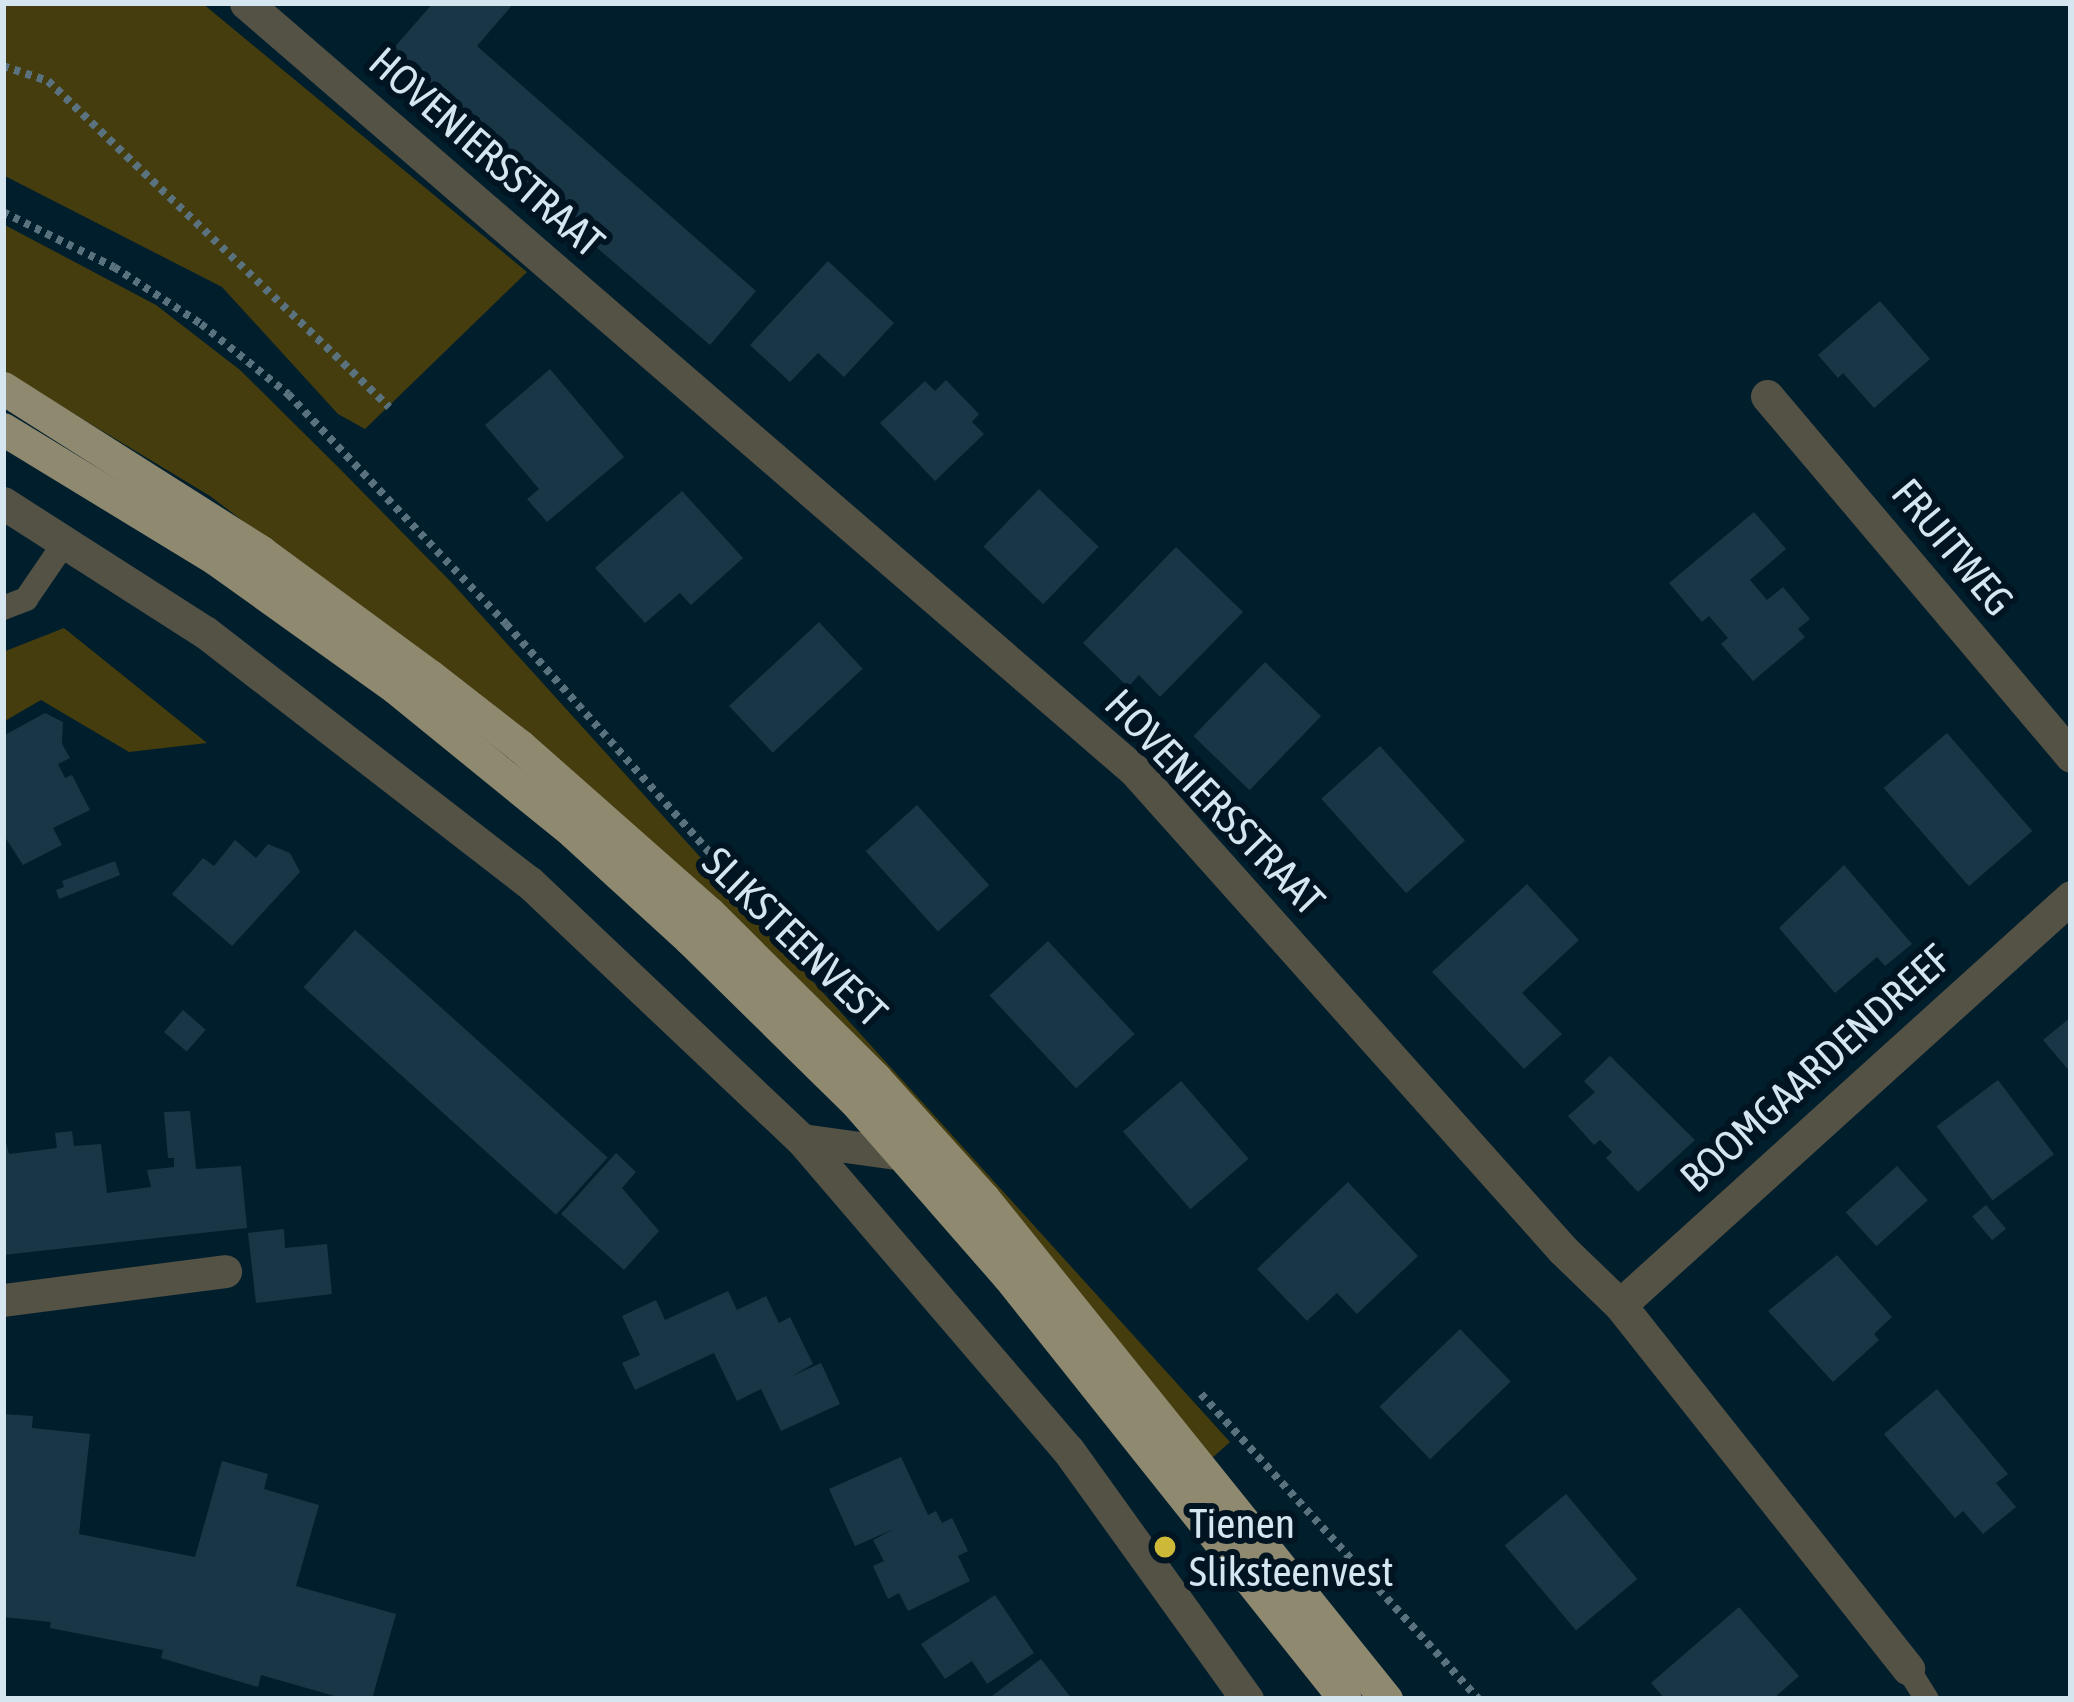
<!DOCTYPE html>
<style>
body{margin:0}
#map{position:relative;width:2074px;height:1702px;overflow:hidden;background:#011e2c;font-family:"Asap Condensed",sans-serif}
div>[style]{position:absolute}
.green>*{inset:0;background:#453d0e}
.building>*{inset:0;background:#193646;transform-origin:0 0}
.path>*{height:8px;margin-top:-4px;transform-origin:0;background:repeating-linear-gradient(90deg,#5a727e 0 6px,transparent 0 12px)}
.service>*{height:24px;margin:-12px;padding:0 12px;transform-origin:12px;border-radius:12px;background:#545245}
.minor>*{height:33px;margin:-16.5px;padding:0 16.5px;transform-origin:16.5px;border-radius:16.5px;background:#545245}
.primary>*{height:33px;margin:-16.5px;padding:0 16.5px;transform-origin:16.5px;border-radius:16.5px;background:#8e896f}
.dots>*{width:33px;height:33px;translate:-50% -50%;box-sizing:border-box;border:6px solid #001422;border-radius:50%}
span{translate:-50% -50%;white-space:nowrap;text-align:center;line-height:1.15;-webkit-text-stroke:12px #001422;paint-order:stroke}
.street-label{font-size:42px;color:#d5e6f0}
.poi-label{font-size:42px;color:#d5e6f0}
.left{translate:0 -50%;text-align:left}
.frame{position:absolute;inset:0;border:6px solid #d5e6f0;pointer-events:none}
</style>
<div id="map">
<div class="green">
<i style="clip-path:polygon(3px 3px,202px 3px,527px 272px,365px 429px,338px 414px,222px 287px,3px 175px)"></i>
<i style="clip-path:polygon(3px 224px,156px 305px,240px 370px,339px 468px,452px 583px,1230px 1442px,1212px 1458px,936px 1129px,496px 713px,210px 496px,3px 371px)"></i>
<i style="clip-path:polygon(64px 628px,207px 743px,129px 752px,41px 700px,3px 722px,3px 652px)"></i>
</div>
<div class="building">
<i style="clip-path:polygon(433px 3px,514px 3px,477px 46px,756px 291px,710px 345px,524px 185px,494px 148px,386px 57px)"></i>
<i style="clip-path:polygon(828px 261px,894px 323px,844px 377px,818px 353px,790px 382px,750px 345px)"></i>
<i style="clip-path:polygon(1880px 301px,1930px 359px,1874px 408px,1843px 373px,1838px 378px,1818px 355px)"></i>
<i style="clip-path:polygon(550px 369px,624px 457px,547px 522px,527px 499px,539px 489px,485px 425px)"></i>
<i style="clip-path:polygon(946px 380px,979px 414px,972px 422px,984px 434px,935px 481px,880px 423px,925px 381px,935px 391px)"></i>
<i style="left:1039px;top:489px;width:83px;height:80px;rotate:44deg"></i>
<i style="clip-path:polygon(682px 491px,743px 558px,691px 605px,680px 593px,645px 623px,595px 568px)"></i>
<i style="clip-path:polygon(1754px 512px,1786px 549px,1750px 580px,1767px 600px,1783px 587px,1810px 619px,1798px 629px,1805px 637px,1753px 681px,1721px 644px,1728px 638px,1709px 616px,1702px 622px,1669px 583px)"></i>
<i style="clip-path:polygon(1176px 547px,1243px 612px,1160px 697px,1139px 675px,1128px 687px,1083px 643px)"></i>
<i style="left:819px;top:622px;width:64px;height:123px;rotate:47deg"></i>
<i style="left:1265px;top:662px;width:78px;height:103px;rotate:44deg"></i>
<i style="clip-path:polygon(45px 713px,63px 722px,62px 744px,70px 758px,58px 764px,65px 778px,72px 775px,90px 810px,53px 828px,62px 845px,23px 865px,3px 834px,3px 736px)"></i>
<i style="left:1947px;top:733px;width:130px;height:84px;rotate:49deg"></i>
<i style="left:1380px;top:746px;width:127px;height:79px;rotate:48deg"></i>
<i style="left:917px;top:805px;width:108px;height:69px;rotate:48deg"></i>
<i style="clip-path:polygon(235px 840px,256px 858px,268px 844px,290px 853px,300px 872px,232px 946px,172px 894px,203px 858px,214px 866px)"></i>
<i style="clip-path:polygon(115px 861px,120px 875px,59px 899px,56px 890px,64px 887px,62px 881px)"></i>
<i style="clip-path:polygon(1844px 865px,1912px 944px,1885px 966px,1877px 957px,1835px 993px,1779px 928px)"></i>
<i style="clip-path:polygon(1527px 884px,1579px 940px,1522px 993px,1562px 1034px,1524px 1069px,1432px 972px)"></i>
<i style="left:355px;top:930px;width:340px;height:77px;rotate:42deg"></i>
<i style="left:1048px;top:941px;width:127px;height:80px;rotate:47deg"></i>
<i style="left:183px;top:1010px;width:30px;height:29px;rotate:41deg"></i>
<i style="clip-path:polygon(2071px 1017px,2071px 1073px,2043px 1040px)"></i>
<i style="clip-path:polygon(1610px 1056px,1695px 1140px,1638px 1192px,1606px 1158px,1612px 1152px,1600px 1140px,1594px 1145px,1568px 1116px,1595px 1092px,1584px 1081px)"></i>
<i style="left:1998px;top:1080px;width:93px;height:77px;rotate:53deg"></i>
<i style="left:1181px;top:1081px;width:103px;height:77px;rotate:49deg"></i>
<i style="clip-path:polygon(190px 1111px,196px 1169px,241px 1166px,247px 1228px,3px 1255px,3px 1130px,9px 1154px,57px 1148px,55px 1133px,72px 1131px,74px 1146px,101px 1144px,107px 1193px,151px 1187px,147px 1170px,174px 1167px,174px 1158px,168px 1158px,164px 1112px)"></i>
<i style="clip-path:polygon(616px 1153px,636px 1172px,622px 1188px,659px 1231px,624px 1270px,561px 1214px)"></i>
<i style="left:1897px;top:1166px;width:46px;height:69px;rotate:48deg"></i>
<i style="clip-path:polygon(1348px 1182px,1418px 1256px,1357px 1314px,1337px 1293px,1307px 1321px,1257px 1269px)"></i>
<i style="left:1986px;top:1205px;width:31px;height:18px;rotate:50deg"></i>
<i style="clip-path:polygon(284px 1229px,285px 1248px,327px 1244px,332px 1294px,256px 1303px,248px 1233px)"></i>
<i style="clip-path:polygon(1837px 1255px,1892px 1317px,1874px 1334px,1879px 1340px,1833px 1382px,1768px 1311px)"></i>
<i style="clip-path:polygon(728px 1291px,737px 1310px,766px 1296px,779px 1323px,790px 1317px,813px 1364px,792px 1376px,821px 1363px,840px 1404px,781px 1431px,761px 1389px,737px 1401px,714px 1353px,635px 1390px,622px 1363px,640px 1355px,622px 1316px,656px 1300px,665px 1320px)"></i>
<i style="left:1460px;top:1329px;width:73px;height:112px;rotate:46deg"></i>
<i style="clip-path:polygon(1937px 1389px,2008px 1474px,1996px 1483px,2016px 1507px,1983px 1534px,1963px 1511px,1955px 1518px,1884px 1434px)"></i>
<i style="clip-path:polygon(3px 1414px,33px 1416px,32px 1428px,90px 1434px,79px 1534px,195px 1557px,222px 1461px,268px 1474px,264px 1489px,319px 1505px,296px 1586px,396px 1614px,372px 1699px,345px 1699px,261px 1675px,258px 1687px,161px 1658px,163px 1650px,50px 1628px,51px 1622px,3px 1617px)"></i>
<i style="clip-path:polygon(901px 1457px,928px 1515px,936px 1511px,942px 1523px,952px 1518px,968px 1551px,958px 1556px,970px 1581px,908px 1611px,899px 1593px,888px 1599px,873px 1566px,884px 1561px,873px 1540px,894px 1529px,855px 1546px,829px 1489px)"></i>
<i style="left:1566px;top:1494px;width:111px;height:80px;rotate:50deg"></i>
<i style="clip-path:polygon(995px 1595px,1034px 1653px,987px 1684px,972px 1661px,945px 1679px,921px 1644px)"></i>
<i style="clip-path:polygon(1739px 1607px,1799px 1676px,1773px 1699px,1665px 1699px,1651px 1683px)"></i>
<i style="clip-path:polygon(1041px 1659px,1072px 1699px,988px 1699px)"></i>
</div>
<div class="path">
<i style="left:3px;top:66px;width:47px;rotate:18.4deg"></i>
<i style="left:48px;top:81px;width:472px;rotate:43.7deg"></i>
<i style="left:3px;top:212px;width:124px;rotate:26.4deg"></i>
<i style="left:114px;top:267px;width:104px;rotate:33.2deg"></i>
<i style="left:201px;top:324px;width:112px;rotate:38.8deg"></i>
<i style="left:288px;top:394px;width:317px;rotate:46.5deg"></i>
<i style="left:506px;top:624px;width:308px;rotate:48.3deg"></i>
<i style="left:1201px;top:1394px;width:413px;rotate:47.7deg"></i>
</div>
<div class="service">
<i style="left:3px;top:608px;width:25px;rotate:-21deg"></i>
<i style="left:26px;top:599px;width:69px;rotate:-55.6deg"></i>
<i style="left:1908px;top:1669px;width:36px;rotate:58deg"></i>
</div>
<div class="minor">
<i style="left:246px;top:3px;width:1175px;rotate:40.82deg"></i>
<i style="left:1135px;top:771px;width:642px;rotate:48.22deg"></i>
<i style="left:1563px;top:1250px;width:79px;rotate:44deg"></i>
<i style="left:1620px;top:1305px;width:464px;rotate:51.6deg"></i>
<i style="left:1767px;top:396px;width:471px;rotate:49.8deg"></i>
<i style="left:3px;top:503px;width:240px;rotate:32.6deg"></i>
<i style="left:205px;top:632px;width:409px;rotate:37.7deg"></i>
<i style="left:529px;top:882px;width:376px;rotate:43.4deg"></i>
<i style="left:802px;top:1140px;width:408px;rotate:49.4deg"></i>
<i style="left:1068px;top:1450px;width:307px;rotate:54.3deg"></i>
<i style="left:802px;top:1140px;width:102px;rotate:7.9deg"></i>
<i style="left:3px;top:1300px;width:224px;rotate:-7.4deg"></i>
<i style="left:1620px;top:1305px;width:608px;rotate:-42.13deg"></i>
</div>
<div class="primary">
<i style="left:3px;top:388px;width:306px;rotate:32.4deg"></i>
<i style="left:261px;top:552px;width:210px;rotate:36.3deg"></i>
<i style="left:430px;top:676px;width:114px;rotate:37.9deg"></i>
<i style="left:520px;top:746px;width:252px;rotate:41.5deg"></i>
<i style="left:709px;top:913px;width:234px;rotate:44.8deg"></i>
<i style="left:875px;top:1078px;width:163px;rotate:48deg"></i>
<i style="left:984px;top:1199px;width:642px;rotate:51.2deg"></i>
<i style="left:3px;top:429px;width:250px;rotate:31.4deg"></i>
<i style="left:216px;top:559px;width:221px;rotate:35.6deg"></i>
<i style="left:396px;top:688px;width:228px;rotate:39.1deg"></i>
<i style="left:573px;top:832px;width:159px;rotate:42.4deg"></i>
<i style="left:690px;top:939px;width:230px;rotate:44.5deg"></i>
<i style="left:854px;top:1100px;width:235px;rotate:48.8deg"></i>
<i style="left:1009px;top:1277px;width:539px;rotate:51.47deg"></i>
</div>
<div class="dots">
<i style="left:1165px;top:1547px;background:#ceb837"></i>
</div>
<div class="street-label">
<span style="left:487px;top:152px;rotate:41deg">HOVENIERSSTRAAT</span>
<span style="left:1953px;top:547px;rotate:50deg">FRUITWEG</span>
<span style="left:1215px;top:802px;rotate:46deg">HOVENIERSSTRAAT</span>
<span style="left:795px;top:937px;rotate:44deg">SLIKSTEENVEST</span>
<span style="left:1815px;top:1068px;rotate:-42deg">BOOMGAARDENDREEF</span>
</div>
<div class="poi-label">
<span class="left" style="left:1189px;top:1547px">Tienen<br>Sliksteenvest</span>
</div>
<div class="frame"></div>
</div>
